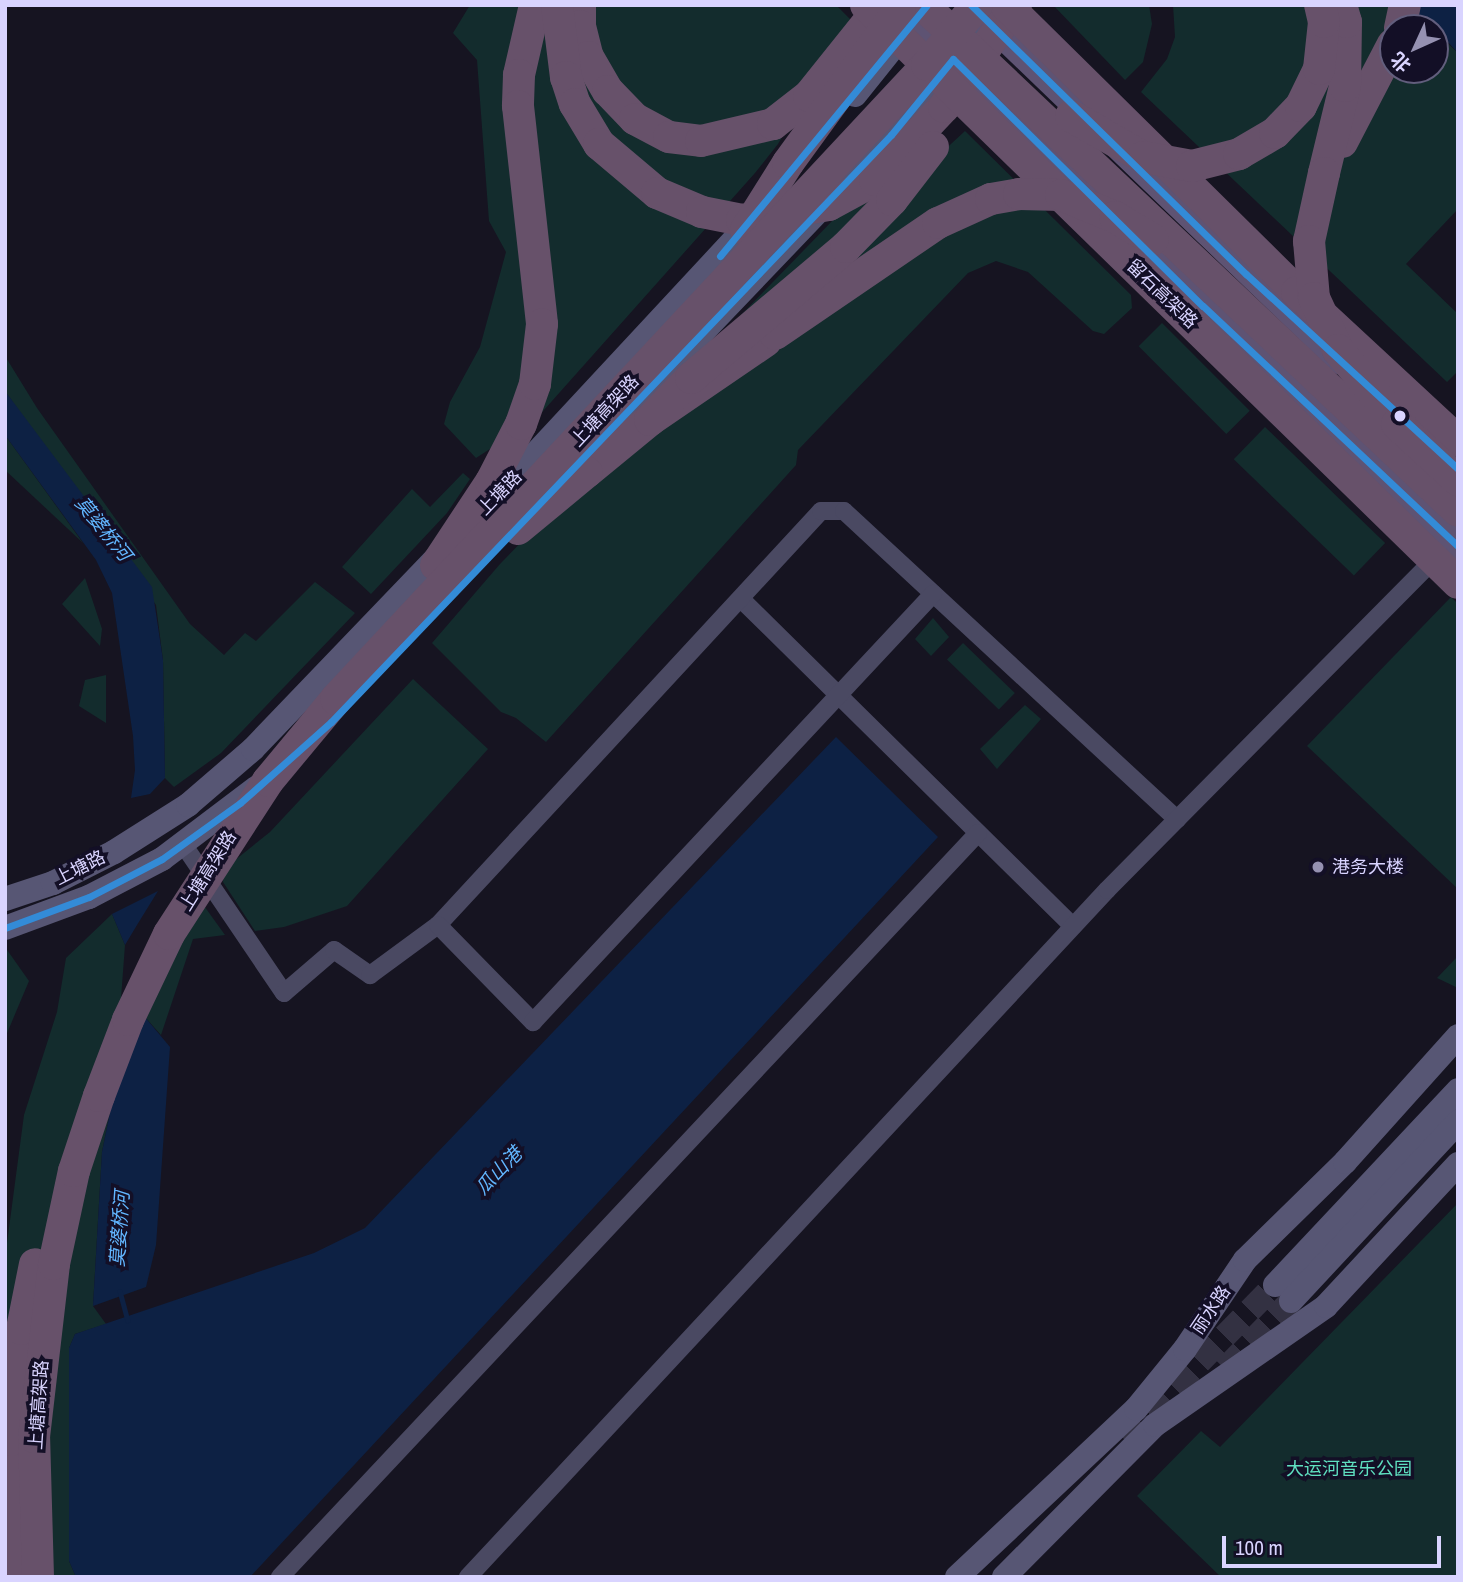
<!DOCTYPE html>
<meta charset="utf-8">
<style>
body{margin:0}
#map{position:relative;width:1463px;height:1582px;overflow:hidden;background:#161421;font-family:"Archivo Narrow","Noto Sans SC",sans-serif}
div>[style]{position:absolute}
.green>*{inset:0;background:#132c2d;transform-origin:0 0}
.water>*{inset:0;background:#0d2144}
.stream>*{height:4.5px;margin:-2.25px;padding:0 2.25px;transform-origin:2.25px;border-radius:2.25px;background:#0d2144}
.secondary-tunnel>*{height:24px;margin-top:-12px;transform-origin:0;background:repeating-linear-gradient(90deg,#333142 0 24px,transparent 0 36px)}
.street>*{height:18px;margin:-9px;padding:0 9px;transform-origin:9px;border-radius:9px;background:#4a4962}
.secondary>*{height:24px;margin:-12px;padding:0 12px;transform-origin:12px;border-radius:12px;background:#575674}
.primary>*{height:26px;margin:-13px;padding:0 13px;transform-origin:13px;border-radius:13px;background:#5e5373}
.highway>*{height:32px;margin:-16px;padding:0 16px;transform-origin:16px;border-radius:16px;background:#67516a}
.highway-bridge>*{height:32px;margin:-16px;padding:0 16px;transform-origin:16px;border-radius:16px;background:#67516a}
.bus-1>*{height:7px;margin:-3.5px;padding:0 3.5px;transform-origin:3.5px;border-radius:3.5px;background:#338bd7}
.dots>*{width:19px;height:19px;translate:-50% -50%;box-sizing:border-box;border:4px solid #130f26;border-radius:50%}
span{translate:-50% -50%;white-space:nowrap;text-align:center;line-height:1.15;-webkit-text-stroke:7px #130f26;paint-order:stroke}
.street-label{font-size:18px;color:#d9d4ff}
.poi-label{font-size:18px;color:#d9d4ff}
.left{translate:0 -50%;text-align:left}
.park-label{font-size:18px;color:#5fe0c0}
.water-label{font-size:19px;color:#62b6ff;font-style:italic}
.frame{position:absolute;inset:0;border:7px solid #d9d4ff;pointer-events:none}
.north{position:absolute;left:1379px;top:14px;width:70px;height:70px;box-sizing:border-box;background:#130f26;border:2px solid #625e7d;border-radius:50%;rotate:225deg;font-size:19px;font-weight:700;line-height:28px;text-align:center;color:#d9d4ff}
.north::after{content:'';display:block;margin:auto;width:24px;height:32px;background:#9591b1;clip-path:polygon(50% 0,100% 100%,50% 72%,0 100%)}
.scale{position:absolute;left:1222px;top:1536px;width:219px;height:32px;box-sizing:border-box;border:4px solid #d9d4ff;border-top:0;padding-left:9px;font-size:21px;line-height:24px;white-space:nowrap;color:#d9d4ff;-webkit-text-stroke:5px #130f26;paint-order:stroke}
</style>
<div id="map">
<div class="green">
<i style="clip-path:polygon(470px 5px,836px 5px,851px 20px,778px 144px,755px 173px,536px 419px,476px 458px,444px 424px,450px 402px,480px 347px,506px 252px,489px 221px,477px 60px,453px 33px)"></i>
<i style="clip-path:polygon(1053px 5px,1149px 5px,1152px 24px,1143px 62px,1125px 80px)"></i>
<i style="clip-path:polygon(1173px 5px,1408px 5px,1432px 28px,1393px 28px,1393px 70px,1435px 70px,1435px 31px,1458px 53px,1458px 209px,1406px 264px,1458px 314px,1458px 371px,1447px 382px,1141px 92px,1167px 59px,1175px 37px)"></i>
<i style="clip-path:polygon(965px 131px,1131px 295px,1132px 308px,1104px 334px,1093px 331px,1028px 272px,996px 261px,968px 273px,798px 450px,796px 465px,546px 742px,516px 718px,501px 712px,432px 643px,500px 564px,834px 219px,938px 156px)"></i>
<i style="left:1162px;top:323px;width:124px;height:33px;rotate:45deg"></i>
<i style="clip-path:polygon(5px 356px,37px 408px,190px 624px,224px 655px,245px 633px,256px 641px,315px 582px,355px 613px,221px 753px,174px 787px,165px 778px,163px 660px,156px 605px,5px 391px)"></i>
<i style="left:1265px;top:427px;width:167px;height:45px;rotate:44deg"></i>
<i style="clip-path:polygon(5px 435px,83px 543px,5px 470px)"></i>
<i style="clip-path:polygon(463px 473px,470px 479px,447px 513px,371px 594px,342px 567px,412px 489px,430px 507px)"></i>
<i style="clip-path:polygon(85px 578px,102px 629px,100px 646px,62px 604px)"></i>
<i style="clip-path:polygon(1451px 597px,1458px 604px,1458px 889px,1307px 746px)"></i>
<i style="clip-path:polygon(933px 618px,949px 637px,931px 656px,915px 639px)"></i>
<i style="left:963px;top:643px;width:72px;height:23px;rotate:44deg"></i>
<i style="clip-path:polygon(106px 675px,106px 723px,79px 706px,85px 680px)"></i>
<i style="clip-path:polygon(413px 679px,488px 749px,347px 906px,284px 927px,255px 931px,223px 882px,224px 869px,270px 832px)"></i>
<i style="clip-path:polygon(1025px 705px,1041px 719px,997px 769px,980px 749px)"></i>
<i style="clip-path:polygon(202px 903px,225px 935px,193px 939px,161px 1035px,144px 1016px)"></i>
<i style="clip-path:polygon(112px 914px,125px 945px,114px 1092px,102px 1152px,93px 1306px,106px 1324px,75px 1334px,69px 1348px,69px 1561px,76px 1577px,5px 1577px,5px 1258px,24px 1115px,57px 1012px,66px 958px)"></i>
<i style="clip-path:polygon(5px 947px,29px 981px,5px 1038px)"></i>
<i style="clip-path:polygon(1458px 956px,1458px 988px,1437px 978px)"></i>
<i style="clip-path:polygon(1458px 1203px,1458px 1577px,1221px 1577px,1137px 1496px,1201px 1431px,1220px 1447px)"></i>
</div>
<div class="water">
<i style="clip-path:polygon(1408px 5px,1458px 5px,1458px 53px,1435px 28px)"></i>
<i style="clip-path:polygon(5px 391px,152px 587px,163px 660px,165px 778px,150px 794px,131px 798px,135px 770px,133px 736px,112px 593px,96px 560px,5px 435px)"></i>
<i style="clip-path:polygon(836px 737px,938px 837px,250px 1577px,76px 1577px,69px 1561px,69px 1348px,75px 1334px,314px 1253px,365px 1228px)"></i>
<i style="clip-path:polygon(158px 891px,137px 925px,125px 945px,112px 914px)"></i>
<i style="clip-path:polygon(144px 1016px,170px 1047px,156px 1245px,146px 1287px,93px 1306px,102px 1152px,114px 1093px)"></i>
</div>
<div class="stream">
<i style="left:120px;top:1291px;width:30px;rotate:75deg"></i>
</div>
<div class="secondary-tunnel">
<i style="left:1225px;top:1369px;width:95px;rotate:-45.9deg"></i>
<i style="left:1124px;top:1439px;width:216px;rotate:-45.6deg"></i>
</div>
<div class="street">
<i style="left:741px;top:599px;width:466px;rotate:44.6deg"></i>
<i style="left:183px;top:844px;width:180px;rotate:55.9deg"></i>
<i style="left:284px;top:993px;width:66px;rotate:-40.7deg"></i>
<i style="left:334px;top:950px;width:44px;rotate:34.8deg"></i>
<i style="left:370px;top:975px;width:84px;rotate:-36.3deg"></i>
<i style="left:438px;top:925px;width:564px;rotate:-47.23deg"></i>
<i style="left:821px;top:511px;width:23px"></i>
<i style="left:844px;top:511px;width:454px;rotate:42.8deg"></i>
<i style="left:438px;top:925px;width:136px;rotate:45.6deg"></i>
<i style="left:533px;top:1022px;width:586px;rotate:-46.94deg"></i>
<i style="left:280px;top:1577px;width:1020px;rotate:-46.83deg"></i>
<i style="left:468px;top:1577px;width:938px;rotate:-47.07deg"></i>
<i style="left:1107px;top:890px;width:472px;rotate:-45.3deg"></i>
</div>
<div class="secondary">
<i style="left:855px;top:95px;width:90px;rotate:-51.3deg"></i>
<i style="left:572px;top:469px;width:462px;rotate:-46.3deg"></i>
<i style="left:891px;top:135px;width:167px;rotate:-50.6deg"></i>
<i style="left:484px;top:509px;width:401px;rotate:-47.1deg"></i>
<i style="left:5px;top:899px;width:51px;rotate:-18.4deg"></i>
<i style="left:53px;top:883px;width:68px;rotate:-26.9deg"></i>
<i style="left:114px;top:852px;width:88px;rotate:-32.4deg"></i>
<i style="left:188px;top:805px;width:86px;rotate:-40.7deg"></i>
<i style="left:253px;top:749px;width:276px;rotate:-46.2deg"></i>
<i style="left:5px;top:928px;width:90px;rotate:-20.3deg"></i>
<i style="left:89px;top:897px;width:82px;rotate:-27.5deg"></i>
<i style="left:162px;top:859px;width:118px;rotate:-37.1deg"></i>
<i style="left:1275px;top:1285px;width:267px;rotate:-46.8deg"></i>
<i style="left:1291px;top:1301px;width:245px;rotate:-47deg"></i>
<i style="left:957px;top:1577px;width:245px;rotate:-43.2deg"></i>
<i style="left:1136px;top:1409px;width:77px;rotate:-50.8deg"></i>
<i style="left:1185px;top:1349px;width:107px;rotate:-56deg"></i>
<i style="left:1245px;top:1260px;width:140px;rotate:-44.4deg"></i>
<i style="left:1345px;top:1162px;width:169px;rotate:-48.1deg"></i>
<i style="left:1004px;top:1577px;width:214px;rotate:-45.2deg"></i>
<i style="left:1155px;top:1425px;width:208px;rotate:-34.8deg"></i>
<i style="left:1326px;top:1306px;width:194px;rotate:-47.1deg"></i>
</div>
<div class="primary">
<i style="left:894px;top:5px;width:782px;rotate:43.81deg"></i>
<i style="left:985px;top:19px;width:494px;rotate:43.9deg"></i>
</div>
<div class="highway">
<i style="left:535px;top:5px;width:72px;rotate:102.9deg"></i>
<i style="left:519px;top:75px;width:31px;rotate:92deg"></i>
<i style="left:518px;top:106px;width:219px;rotate:83.7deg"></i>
<i style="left:580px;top:5px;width:21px;rotate:90deg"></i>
<i style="left:580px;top:26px;width:32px;rotate:76deg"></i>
<i style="left:588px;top:57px;width:39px;rotate:60deg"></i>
<i style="left:608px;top:91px;width:39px;rotate:46deg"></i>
<i style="left:635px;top:119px;width:38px;rotate:28deg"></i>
<i style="left:669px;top:137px;width:32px;rotate:7deg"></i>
<i style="left:701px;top:141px;width:74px;rotate:-13.3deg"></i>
<i style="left:773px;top:124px;width:46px;rotate:-37.9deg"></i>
<i style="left:809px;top:96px;width:117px;rotate:-51.3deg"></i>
<i style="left:1400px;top:28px;width:24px;rotate:-78deg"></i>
<i style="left:1342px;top:142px;width:110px;rotate:-62.5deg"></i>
<i style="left:1324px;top:173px;width:89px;rotate:-76.4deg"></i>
<i style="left:1345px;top:86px;width:64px;rotate:-89.1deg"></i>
<i style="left:1346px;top:22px;width:18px;rotate:-106deg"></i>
<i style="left:587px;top:472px;width:82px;rotate:-39.5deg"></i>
<i style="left:650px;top:420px;width:140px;rotate:-34.3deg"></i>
</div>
<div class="highway-bridge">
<i style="left:557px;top:5px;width:73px;rotate:82.9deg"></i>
<i style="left:566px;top:77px;width:28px;rotate:72deg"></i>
<i style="left:575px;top:104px;width:47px;rotate:59deg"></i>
<i style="left:599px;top:144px;width:76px;rotate:40.2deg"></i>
<i style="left:657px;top:193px;width:49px;rotate:22.9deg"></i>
<i style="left:702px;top:212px;width:41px;rotate:11.3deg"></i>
<i style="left:742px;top:220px;width:88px;rotate:-9.8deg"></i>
<i style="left:829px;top:205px;width:52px;rotate:-28.5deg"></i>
<i style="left:875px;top:180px;width:100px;rotate:-46.6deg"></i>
<i style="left:944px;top:107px;width:125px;rotate:-54.8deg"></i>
<i style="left:866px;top:5px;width:827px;rotate:44.31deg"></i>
<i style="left:923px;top:5px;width:736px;rotate:43.4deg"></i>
<i style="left:1006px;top:5px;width:409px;rotate:44.6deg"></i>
<i style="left:1297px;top:292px;width:219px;rotate:42.8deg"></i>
<i style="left:1071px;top:116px;width:83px;rotate:29.7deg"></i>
<i style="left:1143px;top:157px;width:50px;rotate:10.4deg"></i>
<i style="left:1192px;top:166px;width:49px;rotate:-14.3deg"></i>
<i style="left:1239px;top:154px;width:42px;rotate:-30.3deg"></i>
<i style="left:1275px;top:133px;width:37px;rotate:-46deg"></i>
<i style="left:1301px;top:106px;width:41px;rotate:-64.1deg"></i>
<i style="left:1319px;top:69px;width:47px;rotate:-83.9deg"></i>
<i style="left:1324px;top:22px;width:17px;rotate:-103deg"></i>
<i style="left:1324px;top:173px;width:70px;rotate:102.4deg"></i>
<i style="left:1309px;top:241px;width:57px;rotate:85deg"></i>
<i style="left:1314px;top:298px;width:57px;rotate:65.2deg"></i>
<i style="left:1338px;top:350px;width:114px;rotate:50deg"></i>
<i style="left:746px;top:230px;width:79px;rotate:-57.9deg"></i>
<i style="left:788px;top:163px;width:190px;rotate:-54deg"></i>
<i style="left:775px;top:334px;width:197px;rotate:-34.3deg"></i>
<i style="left:938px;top:223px;width:58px;rotate:-24.4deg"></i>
<i style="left:991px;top:199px;width:28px;rotate:-10deg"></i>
<i style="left:1019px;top:194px;width:42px;rotate:1.4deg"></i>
<i style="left:1061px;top:195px;width:58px;rotate:22.2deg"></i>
<i style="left:1115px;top:217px;width:44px;rotate:31.2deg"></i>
<i style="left:650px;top:420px;width:59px;rotate:-45.7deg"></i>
<i style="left:691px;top:378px;width:203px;rotate:-40.2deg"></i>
<i style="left:846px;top:247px;width:66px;rotate:-45.6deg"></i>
<i style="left:892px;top:200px;width:67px;rotate:-52.3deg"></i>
<i style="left:1397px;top:424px;width:83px;rotate:42.6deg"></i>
<i style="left:518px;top:529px;width:89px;rotate:-39.6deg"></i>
<i style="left:436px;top:565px;width:100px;rotate:-56.5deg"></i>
<i style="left:491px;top:482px;width:65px;rotate:-62.7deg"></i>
<i style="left:521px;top:424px;width:42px;rotate:-70.7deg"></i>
<i style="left:535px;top:384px;width:60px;rotate:-83.3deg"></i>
<i style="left:16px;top:1577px;width:137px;rotate:-92.1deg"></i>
<i style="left:11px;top:1440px;width:112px;rotate:-84.3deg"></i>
<i style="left:22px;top:1329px;width:66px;rotate:-78.7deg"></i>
<i style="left:38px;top:1577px;width:140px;rotate:-91.6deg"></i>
<i style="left:34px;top:1437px;width:174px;rotate:-83.4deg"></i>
<i style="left:54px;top:1264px;width:95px;rotate:-77.9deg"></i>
<i style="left:74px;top:1171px;width:79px;rotate:-71.6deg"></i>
<i style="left:99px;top:1096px;width:81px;rotate:-69.1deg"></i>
<i style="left:128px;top:1020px;width:95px;rotate:-64.5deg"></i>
<i style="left:169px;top:934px;width:182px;rotate:-57.1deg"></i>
<i style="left:268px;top:781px;width:107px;rotate:-50.3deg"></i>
<i style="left:336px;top:699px;width:867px;rotate:-47.01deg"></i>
<i style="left:927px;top:65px;width:78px;rotate:-50.2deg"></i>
</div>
<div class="bus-1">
<i style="left:971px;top:5px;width:385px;rotate:44.4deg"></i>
<i style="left:1246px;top:274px;width:288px;rotate:42.6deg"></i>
<i style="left:720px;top:256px;width:325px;rotate:-50.5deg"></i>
<i style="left:5px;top:928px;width:90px;rotate:-20.3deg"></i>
<i style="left:89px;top:897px;width:82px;rotate:-27.5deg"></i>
<i style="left:162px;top:859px;width:96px;rotate:-35.7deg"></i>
<i style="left:240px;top:803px;width:122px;rotate:-41.7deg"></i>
<i style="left:331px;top:722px;width:811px;rotate:-46.35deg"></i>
<i style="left:891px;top:135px;width:98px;rotate:-50.8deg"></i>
<i style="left:953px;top:59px;width:351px;rotate:44.7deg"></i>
<i style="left:1203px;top:306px;width:350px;rotate:43.3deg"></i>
</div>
<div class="dots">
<i style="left:1400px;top:416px;background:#d9d4ff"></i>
<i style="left:1318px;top:867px;background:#9591b1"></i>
</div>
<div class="street-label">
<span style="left:1162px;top:294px;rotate:44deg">留石高架路</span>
<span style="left:605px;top:411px;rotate:-47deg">上塘高架路</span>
<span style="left:500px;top:493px;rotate:-46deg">上塘路</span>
<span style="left:80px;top:868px;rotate:-27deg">上塘路</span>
<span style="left:208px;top:871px;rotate:-58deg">上塘高架路</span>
<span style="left:1211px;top:1310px;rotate:-56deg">丽水路</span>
<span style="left:39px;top:1405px;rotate:-86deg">上塘高架路</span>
</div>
<div class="poi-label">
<span class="left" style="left:1332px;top:867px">港务大楼</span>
</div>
<div class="park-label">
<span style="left:1349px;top:1469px">大运河音乐公园</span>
</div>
<div class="water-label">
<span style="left:103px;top:529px;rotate:51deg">莫婆桥河</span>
<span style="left:499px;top:1171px;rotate:-46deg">瓜山港</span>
<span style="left:120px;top:1229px;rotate:-86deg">莫婆桥河</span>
</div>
<div class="frame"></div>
<div class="north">北</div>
<div class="scale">100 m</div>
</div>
